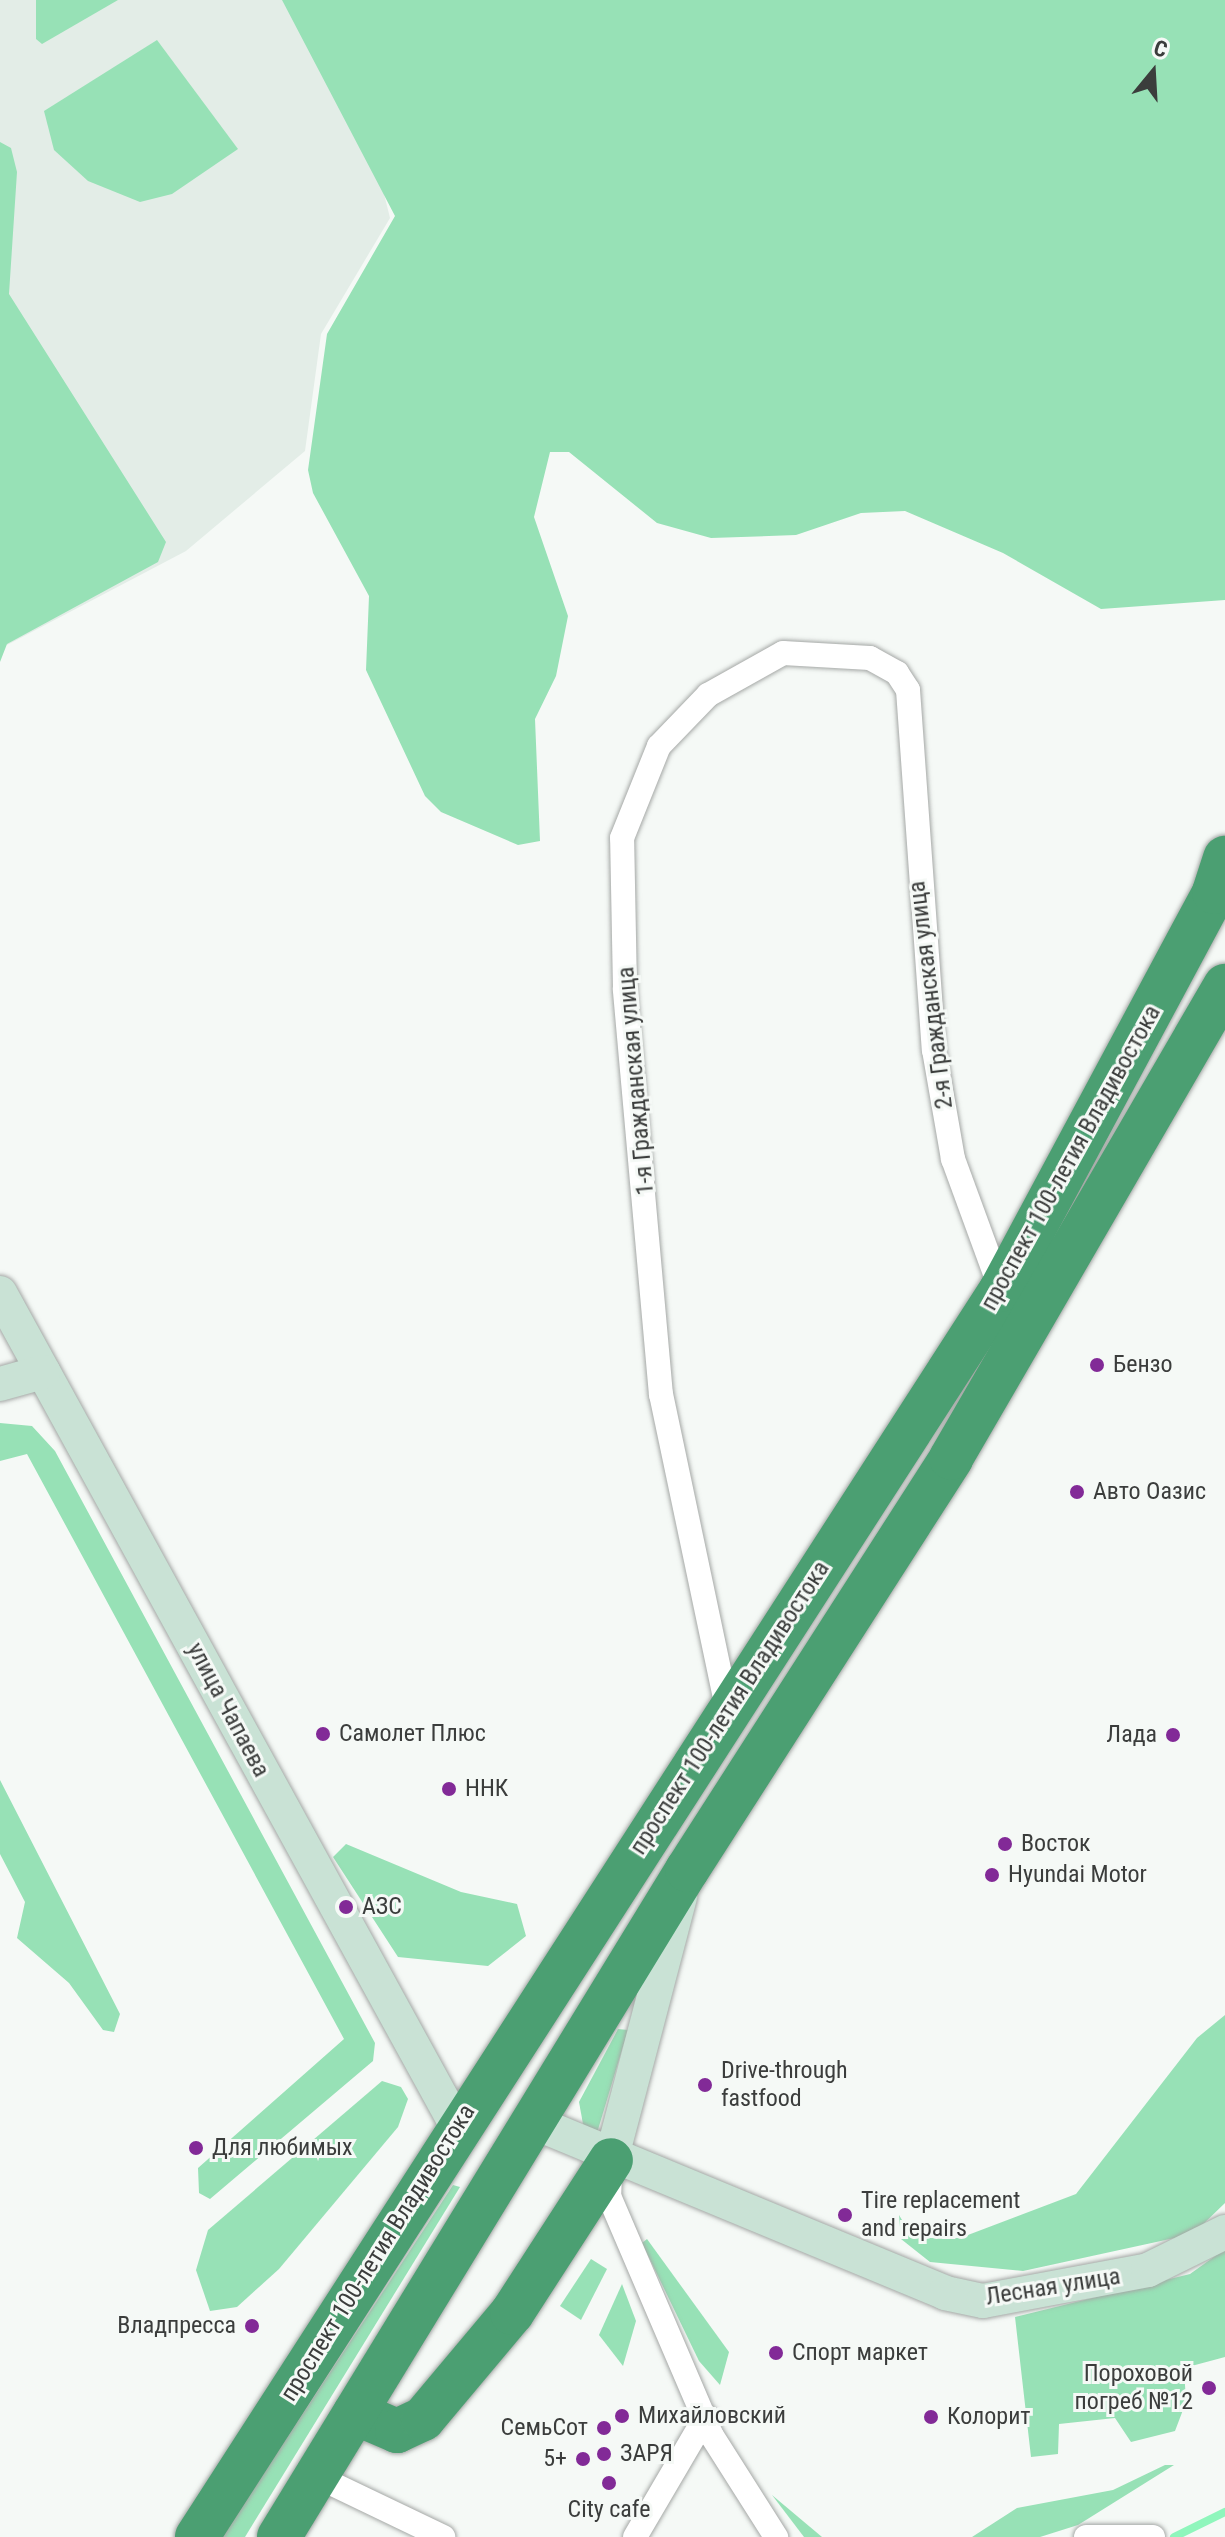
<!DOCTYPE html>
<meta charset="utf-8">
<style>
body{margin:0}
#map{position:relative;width:1225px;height:2537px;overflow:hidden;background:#f5f9f6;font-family:"Roboto Condensed",sans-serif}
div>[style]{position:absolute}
.built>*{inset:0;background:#e3ede7}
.green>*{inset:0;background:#97e1b6}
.stream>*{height:8px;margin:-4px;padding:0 4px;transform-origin:4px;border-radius:4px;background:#8ff6bc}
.roads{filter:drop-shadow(0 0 2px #a5a8a6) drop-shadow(0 0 2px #a5a8a6)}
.street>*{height:24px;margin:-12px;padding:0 12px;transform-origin:12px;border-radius:12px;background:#fff}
.secondary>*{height:34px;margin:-17px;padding:0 17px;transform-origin:17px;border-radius:17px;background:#c9e2d5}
.highway>*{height:44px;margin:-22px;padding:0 22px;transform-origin:22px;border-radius:22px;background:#4b9f72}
.dots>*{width:22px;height:22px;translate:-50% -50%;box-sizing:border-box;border:4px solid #f5f9f6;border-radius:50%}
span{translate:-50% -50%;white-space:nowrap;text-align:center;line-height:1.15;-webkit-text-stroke:6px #f5f9f6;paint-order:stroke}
.street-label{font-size:24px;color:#3b3d3c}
.poi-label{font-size:24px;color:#3b3d3c}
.left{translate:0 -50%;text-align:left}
.right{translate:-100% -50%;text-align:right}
.north{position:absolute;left:1113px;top:32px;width:80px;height:80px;-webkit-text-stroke:6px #f5f9f6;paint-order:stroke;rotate:18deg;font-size:22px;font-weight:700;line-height:32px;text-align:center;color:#3b3d3c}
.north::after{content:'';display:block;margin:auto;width:28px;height:36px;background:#3b3d3c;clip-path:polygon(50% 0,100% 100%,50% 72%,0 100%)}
</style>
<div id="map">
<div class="built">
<i style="clip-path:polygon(0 0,336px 0,390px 218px,321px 334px,305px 451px,186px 551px,7px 645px,0 638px)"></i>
</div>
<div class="green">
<i style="clip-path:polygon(36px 0,118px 0,42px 44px,36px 39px)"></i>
<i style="clip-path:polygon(282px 0,1225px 0,1225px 600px,1101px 609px,1003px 553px,905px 511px,861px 513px,796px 535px,711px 538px,657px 523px,569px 452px,550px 452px,534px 517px,568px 616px,556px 676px,535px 719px,540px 841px,518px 845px,441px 812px,425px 796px,366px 670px,369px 596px,313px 493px,308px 470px,327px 334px,395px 216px)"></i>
<i style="clip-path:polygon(157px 40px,238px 149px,172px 194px,140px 202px,88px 181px,54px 150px,44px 111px)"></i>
<i style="clip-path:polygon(0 142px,11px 148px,17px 172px,9px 294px,166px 542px,158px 562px,7px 644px,0 662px)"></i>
<i style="clip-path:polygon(0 1423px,32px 1426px,55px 1451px,375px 2043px,373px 2061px,210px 2199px,199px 2193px,198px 2168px,344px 2039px,27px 1454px,0 1461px)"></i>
<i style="clip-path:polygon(0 1780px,120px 2014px,114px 2032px,103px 2030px,69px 1983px,17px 1938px,25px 1902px,0 1854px)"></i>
<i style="clip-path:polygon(346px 1844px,461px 1892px,517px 1904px,526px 1936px,488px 1966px,398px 1957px,333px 1857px)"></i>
<i style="clip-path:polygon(1225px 2015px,1225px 2203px,1193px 2234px,1023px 2271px,930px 2262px,901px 2239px,899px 2215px,913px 2238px,960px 2238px,1076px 2194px,1197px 2038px)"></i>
<i style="clip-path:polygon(618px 2029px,628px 2030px,597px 2133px,583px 2124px,579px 2102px)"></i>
<i style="clip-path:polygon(382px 2081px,401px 2087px,408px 2099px,398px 2127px,279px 2269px,237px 2307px,210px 2311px,196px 2270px,208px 2230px)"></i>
<i style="clip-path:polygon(453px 2185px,460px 2187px,245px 2537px,222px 2537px)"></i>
<i style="clip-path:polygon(647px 2239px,729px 2352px,720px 2385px,699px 2361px,642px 2243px)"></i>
<i style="clip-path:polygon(1225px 2249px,1225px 2357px,1184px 2368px,1186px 2402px,1175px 2431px,1131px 2442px,1115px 2418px,1059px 2424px,1058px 2454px,1031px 2457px,1015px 2317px,1190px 2274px)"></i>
<i style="clip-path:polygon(591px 2259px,607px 2269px,581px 2320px,560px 2306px)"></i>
<i style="clip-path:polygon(622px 2284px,636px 2321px,623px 2366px,599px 2335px)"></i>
<i style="clip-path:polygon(1165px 2465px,1174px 2465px,1078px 2525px,1040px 2537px,972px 2537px,1017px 2508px,1113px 2490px)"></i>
<i style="clip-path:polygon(772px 2495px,822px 2537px,804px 2537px)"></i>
</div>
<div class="stream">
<i style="left:1174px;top:2537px;width:57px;rotate:-26.1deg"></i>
</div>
<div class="roads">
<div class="street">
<i style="left:728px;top:1712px;width:324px;rotate:-101.9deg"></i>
<i style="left:661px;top:1395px;width:408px;rotate:-95.1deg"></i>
<i style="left:625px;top:989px;width:151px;rotate:-91.1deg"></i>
<i style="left:622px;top:838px;width:99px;rotate:-68.1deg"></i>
<i style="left:659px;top:746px;width:71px;rotate:-46.1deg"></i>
<i style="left:708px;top:695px;width:86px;rotate:-29.2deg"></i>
<i style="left:783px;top:653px;width:87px;rotate:3.3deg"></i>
<i style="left:870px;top:658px;width:31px;rotate:29deg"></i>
<i style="left:897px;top:673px;width:20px;rotate:57deg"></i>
<i style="left:908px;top:690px;width:361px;rotate:85.9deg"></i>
<i style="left:934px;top:1050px;width:111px;rotate:80.1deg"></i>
<i style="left:953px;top:1159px;width:140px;rotate:69.9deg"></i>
<i style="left:610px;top:2172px;width:24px;rotate:92deg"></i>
<i style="left:609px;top:2196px;width:261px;rotate:66.8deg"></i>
<i style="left:712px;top:2436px;width:120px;rotate:57.6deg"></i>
<i style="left:318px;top:2477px;width:139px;rotate:25.6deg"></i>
<i style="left:635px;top:2537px;width:140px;rotate:-59.6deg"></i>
<i style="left:1086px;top:2537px;width:67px"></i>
</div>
<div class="secondary">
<i style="left:0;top:1293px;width:950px;rotate:61.25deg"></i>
<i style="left:0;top:1384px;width:45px;rotate:-15.6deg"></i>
<i style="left:538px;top:2124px;width:441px;rotate:22.5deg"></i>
<i style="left:945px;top:2293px;width:39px;rotate:12deg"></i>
<i style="left:983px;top:2301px;width:168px;rotate:-10.6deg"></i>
<i style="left:1148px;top:2270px;width:86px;rotate:-26.3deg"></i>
<i style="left:611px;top:2160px;width:272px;rotate:-75.3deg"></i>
</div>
<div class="highway">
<i style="left:355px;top:2413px;width:46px;rotate:23.2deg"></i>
<i style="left:397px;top:2431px;width:29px;rotate:-25deg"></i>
<i style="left:423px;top:2419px;width:138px;rotate:-50deg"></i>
<i style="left:512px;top:2313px;width:182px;rotate:-57.1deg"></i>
<i style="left:197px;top:2537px;width:1484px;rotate:-57.19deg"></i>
<i style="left:1001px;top:1290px;width:451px;rotate:-61.8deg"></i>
<i style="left:1214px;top:892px;width:36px;rotate:-72deg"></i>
<i style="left:279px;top:2537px;width:782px;rotate:-58.55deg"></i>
<i style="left:687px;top:1870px;width:489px;rotate:-57.3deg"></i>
<i style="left:951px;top:1458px;width:546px;rotate:-59.86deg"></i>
</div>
</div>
<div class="dots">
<i style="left:1097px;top:1365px;background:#822a97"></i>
<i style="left:1077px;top:1492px;background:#822a97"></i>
<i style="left:323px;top:1734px;background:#822a97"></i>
<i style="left:1173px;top:1735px;background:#822a97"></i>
<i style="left:449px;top:1789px;background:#822a97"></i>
<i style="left:1005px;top:1844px;background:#822a97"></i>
<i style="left:992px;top:1875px;background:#822a97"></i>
<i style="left:346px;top:1907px;background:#822a97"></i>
<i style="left:705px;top:2085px;background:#822a97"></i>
<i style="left:196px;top:2148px;background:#822a97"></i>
<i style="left:845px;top:2215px;background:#822a97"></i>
<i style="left:252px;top:2326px;background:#822a97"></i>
<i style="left:776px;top:2353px;background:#822a97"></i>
<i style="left:1209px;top:2388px;background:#822a97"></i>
<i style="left:622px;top:2416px;background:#822a97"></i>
<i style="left:931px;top:2417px;background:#822a97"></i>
<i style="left:604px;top:2428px;background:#822a97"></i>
<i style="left:604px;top:2454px;background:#822a97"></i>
<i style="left:583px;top:2459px;background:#822a97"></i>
<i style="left:609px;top:2483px;background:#822a97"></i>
</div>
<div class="street-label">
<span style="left:931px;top:995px;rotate:-97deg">2-я Гражданская улица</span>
<span style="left:636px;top:1081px;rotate:-95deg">1-я Гражданская улица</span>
<span style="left:1071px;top:1158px;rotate:-61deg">проспект 100-летия Владивостока</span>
<span style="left:730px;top:1708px;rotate:-57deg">проспект 100-летия Владивостока</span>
<span style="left:228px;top:1710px;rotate:62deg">улица Чапаева</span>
<span style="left:378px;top:2253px;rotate:-58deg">проспект 100-летия Владивостока</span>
<span style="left:1053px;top:2287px;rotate:-9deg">Лесная улица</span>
</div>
<div class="poi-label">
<span class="left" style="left:1113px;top:1365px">Бензо</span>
<span class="left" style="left:1093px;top:1492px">Авто Оазис</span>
<span class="left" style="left:339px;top:1734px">Самолет Плюс</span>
<span class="right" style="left:1157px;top:1735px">Лада</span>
<span class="left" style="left:465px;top:1789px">ННК</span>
<span class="left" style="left:1021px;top:1844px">Восток</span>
<span class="left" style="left:1008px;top:1875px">Hyundai Motor</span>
<span class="left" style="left:362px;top:1907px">АЗС</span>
<span class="left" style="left:721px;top:2085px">Drive-through<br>fastfood</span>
<span class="left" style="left:212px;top:2148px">Для любимых</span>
<span class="left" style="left:861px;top:2215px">Tire replacement<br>and repairs</span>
<span class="right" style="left:236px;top:2326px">Владпресса</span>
<span class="left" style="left:792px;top:2353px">Спорт маркет</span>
<span class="right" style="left:1193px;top:2388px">Пороховой<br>погреб №12</span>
<span class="left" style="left:638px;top:2416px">Михайловский</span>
<span class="left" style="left:947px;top:2417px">Колорит</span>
<span class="right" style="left:588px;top:2428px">СемьСот</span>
<span class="left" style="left:620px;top:2454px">ЗАРЯ</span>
<span class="right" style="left:567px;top:2459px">5+</span>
<span style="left:609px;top:2510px">City cafe</span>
</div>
<div class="north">С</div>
</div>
